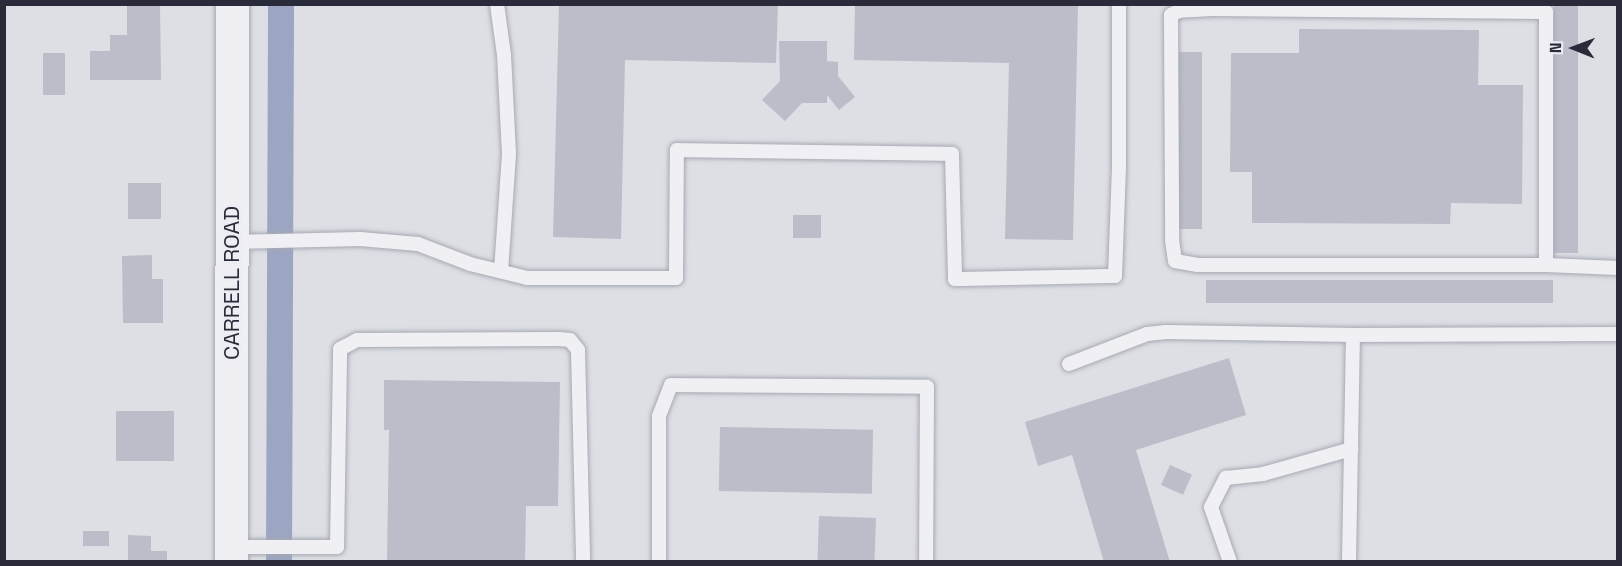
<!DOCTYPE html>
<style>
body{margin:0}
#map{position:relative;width:1622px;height:566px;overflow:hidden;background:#dddfe5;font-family:"Space Grotesk",sans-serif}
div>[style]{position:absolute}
.canal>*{height:26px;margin:-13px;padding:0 13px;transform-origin:13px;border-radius:13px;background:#9ca6c2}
.building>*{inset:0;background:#bbbdc8;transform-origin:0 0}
.roads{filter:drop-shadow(0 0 2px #a7a9b2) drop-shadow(0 0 2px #a7a9b2)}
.service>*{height:14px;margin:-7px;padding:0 7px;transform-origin:7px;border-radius:7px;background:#f0f0f4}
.tertiary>*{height:33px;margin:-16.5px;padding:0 16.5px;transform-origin:16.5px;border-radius:16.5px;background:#f0f0f4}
span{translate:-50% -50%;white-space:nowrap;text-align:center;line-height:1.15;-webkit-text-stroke:6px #eceef3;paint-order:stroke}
.street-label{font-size:22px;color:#292b3a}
.frame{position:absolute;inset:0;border:6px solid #292b3a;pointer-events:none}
.north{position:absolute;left:1544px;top:18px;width:60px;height:60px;-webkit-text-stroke:4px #eceef3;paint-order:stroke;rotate:271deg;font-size:16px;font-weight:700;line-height:24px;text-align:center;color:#292b3a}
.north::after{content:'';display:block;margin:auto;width:21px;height:27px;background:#292b3a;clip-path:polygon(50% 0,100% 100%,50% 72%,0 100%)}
</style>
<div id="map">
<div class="canal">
<i style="left:279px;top:562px;width:558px;rotate:-89.79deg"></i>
</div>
<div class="building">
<i style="clip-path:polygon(160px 4px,161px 80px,90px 80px,90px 51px,110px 51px,110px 35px,127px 35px,127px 5px)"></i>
<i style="clip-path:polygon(559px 4px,778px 4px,776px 63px,625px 60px,621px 239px,553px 237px)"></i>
<i style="clip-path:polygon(855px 4px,1078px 4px,1073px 240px,1005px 239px,1009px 63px,854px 60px)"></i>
<i style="left:1554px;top:4px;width:24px;height:249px"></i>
<i style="clip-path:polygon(1299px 29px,1479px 30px,1478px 85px,1523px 85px,1522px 204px,1451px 203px,1450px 224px,1252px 223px,1252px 172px,1230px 172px,1231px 53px,1299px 53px)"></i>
<i style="clip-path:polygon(779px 41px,827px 41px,827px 61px,838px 62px,838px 76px,855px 97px,839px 110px,827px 95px,827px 103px,802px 103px,785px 121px,762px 100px,780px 81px)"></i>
<i style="left:1178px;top:52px;width:24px;height:177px"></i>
<i style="left:43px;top:53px;width:22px;height:42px"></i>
<i style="left:128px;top:183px;width:33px;height:36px"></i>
<i style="left:793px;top:215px;width:28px;height:23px"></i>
<i style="clip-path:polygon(152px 255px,152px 279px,163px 279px,163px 323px,123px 323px,122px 256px)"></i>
<i style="left:1206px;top:280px;width:347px;height:23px"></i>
<i style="clip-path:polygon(1229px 358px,1246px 415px,1136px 450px,1170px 562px,1104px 562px,1072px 455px,1038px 466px,1025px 422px)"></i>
<i style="clip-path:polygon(384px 380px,560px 382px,558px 506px,526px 506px,525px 562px,387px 562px,389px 430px,384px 430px)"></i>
<i style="left:116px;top:411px;width:58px;height:50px"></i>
<i style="left:720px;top:427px;width:153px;height:64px;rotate:1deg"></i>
<i style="left:1170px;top:465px;width:24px;height:22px;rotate:24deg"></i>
<i style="left:819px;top:516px;width:57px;height:46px;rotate:2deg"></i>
<i style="left:83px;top:531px;width:26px;height:15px"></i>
<i style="clip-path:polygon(128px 535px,151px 536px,151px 551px,167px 551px,167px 562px,128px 562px)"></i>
</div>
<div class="roads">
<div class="service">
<i style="left:497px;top:4px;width:51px;rotate:82.2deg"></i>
<i style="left:504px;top:55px;width:99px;rotate:87.1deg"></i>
<i style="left:509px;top:154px;width:116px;rotate:93.9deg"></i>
<i style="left:232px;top:242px;width:128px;rotate:-1.3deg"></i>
<i style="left:360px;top:239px;width:58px;rotate:4.9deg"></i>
<i style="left:418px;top:244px;width:56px;rotate:21deg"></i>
<i style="left:470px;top:264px;width:59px;rotate:13.8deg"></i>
<i style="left:527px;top:278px;width:149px"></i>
<i style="left:676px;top:278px;width:128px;rotate:-89.6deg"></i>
<i style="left:677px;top:150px;width:275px;rotate:0.8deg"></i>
<i style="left:952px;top:154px;width:125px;rotate:88.6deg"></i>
<i style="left:955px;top:279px;width:160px;rotate:-1.1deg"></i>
<i style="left:1115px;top:276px;width:109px;rotate:-87.9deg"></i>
<i style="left:1119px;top:167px;width:163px;rotate:-90deg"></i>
<i style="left:1546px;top:265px;width:253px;rotate:-90deg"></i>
<i style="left:1546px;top:12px;width:334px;rotate:-179.5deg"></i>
<i style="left:1212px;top:9px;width:33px;rotate:177deg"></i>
<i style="left:1179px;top:11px;width:9px;rotate:153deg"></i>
<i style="left:1171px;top:15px;width:225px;rotate:89.7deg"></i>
<i style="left:1172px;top:240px;width:21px;rotate:82deg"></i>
<i style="left:1175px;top:261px;width:23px;rotate:10deg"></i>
<i style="left:1198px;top:265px;width:348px"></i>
<i style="left:1546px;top:265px;width:72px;rotate:2.4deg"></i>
<i style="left:1069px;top:364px;width:84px;rotate:-21deg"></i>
<i style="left:1147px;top:334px;width:19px;rotate:-6deg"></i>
<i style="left:1166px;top:332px;width:187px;rotate:0.9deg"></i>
<i style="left:231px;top:547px;width:106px"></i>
<i style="left:337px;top:547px;width:198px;rotate:-89.1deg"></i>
<i style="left:340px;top:349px;width:19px;rotate:-28deg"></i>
<i style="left:357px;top:340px;width:202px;rotate:-0.3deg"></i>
<i style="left:559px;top:339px;width:11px;rotate:5deg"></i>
<i style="left:570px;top:340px;width:13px;rotate:51deg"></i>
<i style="left:578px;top:350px;width:212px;rotate:88.6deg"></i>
<i style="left:659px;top:562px;width:146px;rotate:-90deg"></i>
<i style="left:659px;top:416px;width:33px;rotate:-69deg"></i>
<i style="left:671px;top:385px;width:256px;rotate:0.4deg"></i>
<i style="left:927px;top:387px;width:175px;rotate:90.3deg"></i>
<i style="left:1230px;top:562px;width:58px;rotate:-109.1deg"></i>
<i style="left:1211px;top:507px;width:33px;rotate:-63deg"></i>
<i style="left:1226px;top:478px;width:37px;rotate:-6deg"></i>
<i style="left:1263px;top:474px;width:92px;rotate:-15.7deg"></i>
<i style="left:1349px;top:562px;width:227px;rotate:-89deg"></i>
<i style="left:1353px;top:335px;width:265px;rotate:-0.2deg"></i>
</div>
<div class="tertiary">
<i style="left:231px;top:562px;width:558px;rotate:-89.9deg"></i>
</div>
</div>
<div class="street-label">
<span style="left:232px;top:283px;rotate:-90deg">CARRELL ROAD</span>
</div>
<div class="frame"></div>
<div class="north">N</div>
</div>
